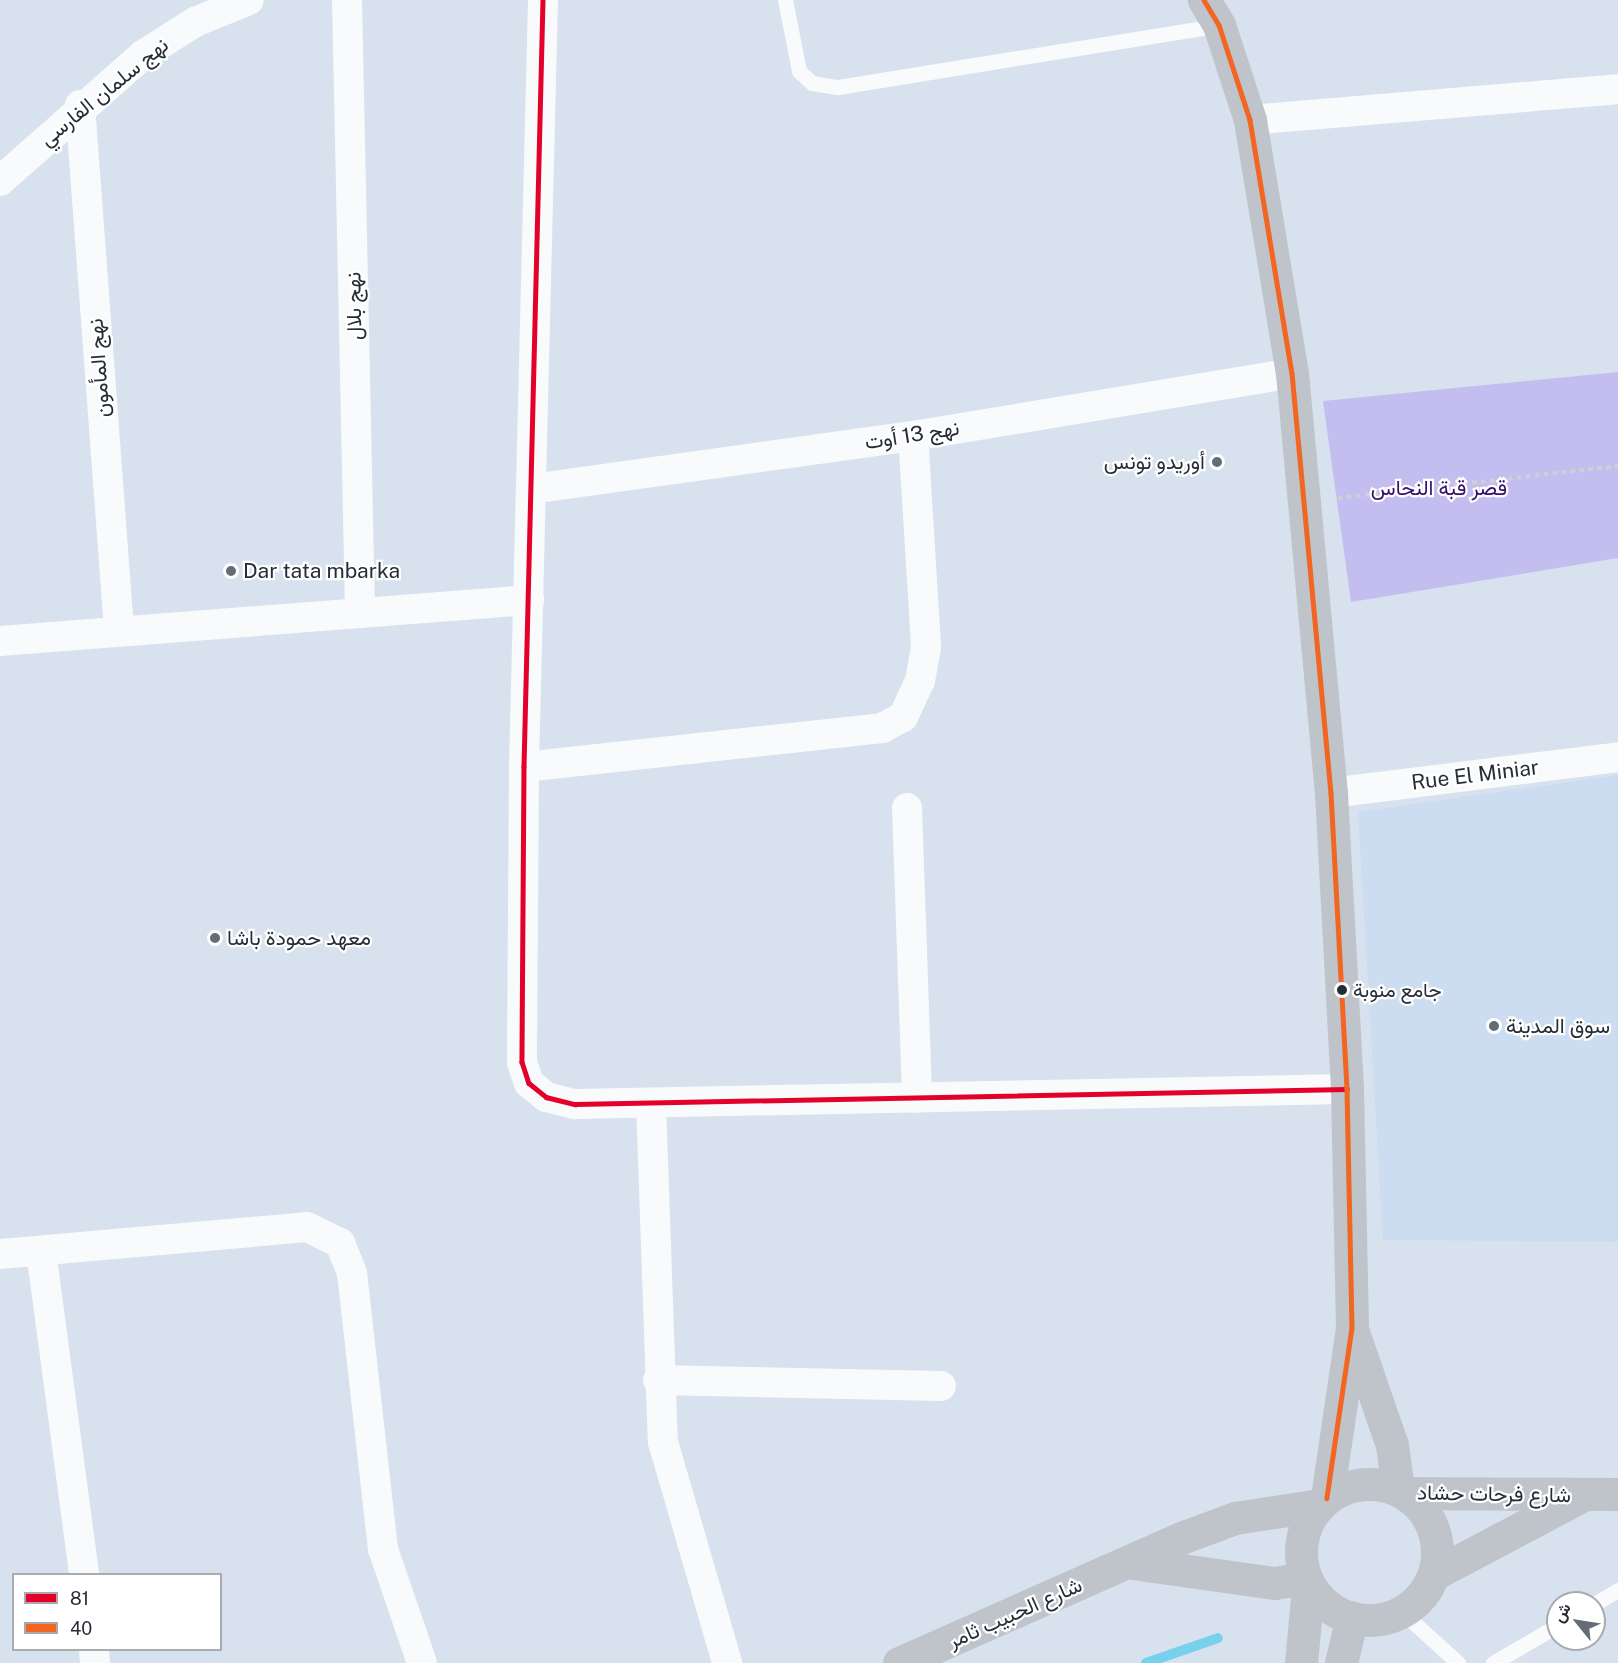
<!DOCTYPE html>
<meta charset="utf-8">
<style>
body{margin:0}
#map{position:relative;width:1618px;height:1663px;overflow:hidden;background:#d8e1ee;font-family:"Public Sans",Vazirmatn,sans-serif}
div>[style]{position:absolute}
.built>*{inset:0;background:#ccddf2}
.green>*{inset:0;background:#c4bef0}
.stream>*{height:10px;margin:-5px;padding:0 5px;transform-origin:5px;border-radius:5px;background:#78d1ec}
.path>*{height:4px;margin-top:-2px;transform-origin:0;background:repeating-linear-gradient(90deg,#ced0d4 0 4.5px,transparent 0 9px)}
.lane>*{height:15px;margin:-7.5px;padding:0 7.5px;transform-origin:7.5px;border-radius:7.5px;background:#f9fafc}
.street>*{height:30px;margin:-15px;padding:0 15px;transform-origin:15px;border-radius:15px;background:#f9fafc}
.secondary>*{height:33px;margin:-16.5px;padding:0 16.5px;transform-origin:16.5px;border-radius:16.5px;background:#bec4c9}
.secondary>.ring{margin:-16.5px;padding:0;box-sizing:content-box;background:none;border:33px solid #bec4c9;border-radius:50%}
.bus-1>*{height:4.5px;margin:-2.25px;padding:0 2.25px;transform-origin:2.25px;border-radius:2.25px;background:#e4002b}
.bus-2>*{height:4.5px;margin:-2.25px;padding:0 2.25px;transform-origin:2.25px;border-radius:2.25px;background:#f26522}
.dots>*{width:16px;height:16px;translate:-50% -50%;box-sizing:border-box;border:3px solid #fff;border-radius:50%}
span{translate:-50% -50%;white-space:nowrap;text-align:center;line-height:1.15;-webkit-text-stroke:4.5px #fff;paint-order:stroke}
.bus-label{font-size:20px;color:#272d36}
.left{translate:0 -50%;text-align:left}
.street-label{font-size:21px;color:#272d36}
.poi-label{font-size:21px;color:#272d36}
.right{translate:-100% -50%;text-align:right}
.park-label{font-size:21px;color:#350d6d}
.legend{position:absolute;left:12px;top:1573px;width:210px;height:78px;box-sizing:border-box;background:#fff;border:2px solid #a9abaf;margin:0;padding:8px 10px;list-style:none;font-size:18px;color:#272d36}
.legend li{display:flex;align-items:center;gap:12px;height:30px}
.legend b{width:30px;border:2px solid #a9abaf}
.north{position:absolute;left:1546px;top:1591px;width:60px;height:60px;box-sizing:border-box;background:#fff;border:2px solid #a9abaf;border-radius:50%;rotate:300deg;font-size:16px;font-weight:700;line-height:24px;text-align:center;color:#272d36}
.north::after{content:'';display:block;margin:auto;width:21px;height:27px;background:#656c76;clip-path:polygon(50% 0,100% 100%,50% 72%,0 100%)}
</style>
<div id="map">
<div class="built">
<i style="clip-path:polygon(1618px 775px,1618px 1242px,1383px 1240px,1358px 812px)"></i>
</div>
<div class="green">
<i style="clip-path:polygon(1618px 372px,1618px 558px,1351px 602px,1323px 401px)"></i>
</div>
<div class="stream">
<i style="left:1146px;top:1663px;width:76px;rotate:-19.1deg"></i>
</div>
<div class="path">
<i style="left:1338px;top:498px;width:282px;rotate:-6.5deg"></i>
</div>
<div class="lane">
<i style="left:785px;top:0;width:72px;rotate:78.8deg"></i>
<i style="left:799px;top:71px;width:18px;rotate:43deg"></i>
<i style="left:812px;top:83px;width:26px;rotate:9deg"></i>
<i style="left:838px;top:87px;width:386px;rotate:-9.2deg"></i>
<i style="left:1594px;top:1604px;width:28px;rotate:-30deg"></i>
<i style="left:1402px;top:1612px;width:76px;rotate:42.3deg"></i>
<i style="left:1493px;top:1663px;width:75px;rotate:-30.3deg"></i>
</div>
<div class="street">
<i style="left:347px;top:0;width:612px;rotate:88.78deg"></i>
<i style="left:543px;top:0;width:767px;rotate:91.42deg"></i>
<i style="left:524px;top:767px;width:295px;rotate:90.4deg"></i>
<i style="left:522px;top:1062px;width:22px;rotate:72deg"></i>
<i style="left:529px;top:1083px;width:22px;rotate:39deg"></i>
<i style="left:546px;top:1097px;width:30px;rotate:14deg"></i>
<i style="left:575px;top:1104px;width:772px;rotate:-1.11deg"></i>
<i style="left:80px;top:105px;width:526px;rotate:85.75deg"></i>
<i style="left:1250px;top:120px;width:369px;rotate:-4.8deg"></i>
<i style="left:0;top:181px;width:191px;rotate:-41.4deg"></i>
<i style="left:143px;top:55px;width:62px;rotate:-32.4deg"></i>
<i style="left:195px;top:22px;width:58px;rotate:-22.2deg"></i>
<i style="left:531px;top:489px;width:386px;rotate:-7.9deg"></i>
<i style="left:913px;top:436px;width:384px;rotate:-9.4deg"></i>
<i style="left:0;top:641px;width:531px;rotate:-4.43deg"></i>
<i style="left:524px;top:767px;width:360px;rotate:-6.2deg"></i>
<i style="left:882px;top:728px;width:24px;rotate:-28deg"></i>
<i style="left:903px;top:717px;width:40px;rotate:-65deg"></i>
<i style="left:920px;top:681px;width:36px;rotate:-80deg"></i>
<i style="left:926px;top:646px;width:210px;rotate:-93.5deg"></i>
<i style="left:1331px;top:793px;width:289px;rotate:-7.1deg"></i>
<i style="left:907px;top:808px;width:290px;rotate:88deg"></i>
<i style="left:651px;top:1103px;width:339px;rotate:88deg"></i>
<i style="left:663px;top:1442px;width:230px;rotate:73.8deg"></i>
<i style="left:41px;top:1251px;width:326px;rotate:82.4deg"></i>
<i style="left:0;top:1254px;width:308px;rotate:-5deg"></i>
<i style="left:307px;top:1227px;width:37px;rotate:26deg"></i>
<i style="left:340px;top:1243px;width:32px;rotate:68deg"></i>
<i style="left:352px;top:1273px;width:278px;rotate:83.6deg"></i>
<i style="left:383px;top:1549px;width:120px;rotate:71.1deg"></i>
<i style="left:658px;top:1380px;width:283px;rotate:1.2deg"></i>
<i style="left:94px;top:1650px;width:13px;rotate:86deg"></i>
</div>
<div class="secondary">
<i style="left:1204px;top:0;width:29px;rotate:59deg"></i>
<i style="left:1219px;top:25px;width:100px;rotate:71.9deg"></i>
<i style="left:1250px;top:120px;width:256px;rotate:80.6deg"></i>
<i style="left:1292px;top:373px;width:422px;rotate:84.7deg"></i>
<i style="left:1331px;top:793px;width:296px;rotate:86.9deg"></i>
<i style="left:1347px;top:1089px;width:239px;rotate:88.8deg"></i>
<i style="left:1352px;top:1328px;width:172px;rotate:98.4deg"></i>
<i style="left:1353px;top:1332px;width:120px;rotate:71deg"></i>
<i style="left:1392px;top:1445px;width:44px;rotate:82.2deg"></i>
<i class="ring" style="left:1301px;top:1484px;width:103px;height:103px"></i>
<i style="left:1406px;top:1493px;width:212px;rotate:0.3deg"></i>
<i style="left:1132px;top:1563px;width:144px;rotate:8deg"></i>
<i style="left:1275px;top:1583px;width:27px;rotate:-10deg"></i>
<i style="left:1434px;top:1574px;width:169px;rotate:-27.9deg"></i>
<i style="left:899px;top:1663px;width:308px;rotate:-23.9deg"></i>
<i style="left:1181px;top:1538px;width:58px;rotate:-20.3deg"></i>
<i style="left:1235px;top:1518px;width:86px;rotate:-8.7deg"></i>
<i style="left:1301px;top:1663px;width:76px;rotate:-84.7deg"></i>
<i style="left:1341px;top:1663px;width:47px;rotate:-76.6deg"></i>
</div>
<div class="bus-1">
<i style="left:543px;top:0;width:767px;rotate:91.42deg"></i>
<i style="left:524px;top:767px;width:295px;rotate:90.4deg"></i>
<i style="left:522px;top:1062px;width:22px;rotate:72deg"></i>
<i style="left:529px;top:1083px;width:22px;rotate:39deg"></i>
<i style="left:546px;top:1097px;width:30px;rotate:14deg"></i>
<i style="left:575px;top:1104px;width:772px;rotate:-1.11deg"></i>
</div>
<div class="bus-2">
<i style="left:1204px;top:0;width:29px;rotate:59deg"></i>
<i style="left:1219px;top:25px;width:100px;rotate:71.9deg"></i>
<i style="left:1250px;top:120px;width:256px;rotate:80.6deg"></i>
<i style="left:1292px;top:373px;width:422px;rotate:84.7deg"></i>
<i style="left:1331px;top:793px;width:296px;rotate:86.9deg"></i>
<i style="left:1347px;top:1089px;width:239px;rotate:88.8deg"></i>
<i style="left:1352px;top:1328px;width:172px;rotate:98.4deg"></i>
</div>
<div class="dots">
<i style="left:1217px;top:462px;background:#656c76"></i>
<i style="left:231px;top:571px;background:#656c76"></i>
<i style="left:215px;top:938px;background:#656c76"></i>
<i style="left:1342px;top:990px;background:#272d36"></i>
<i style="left:1494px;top:1026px;background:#656c76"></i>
</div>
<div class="bus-label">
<span class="left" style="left:1353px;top:990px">جامع منوبة</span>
</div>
<div class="street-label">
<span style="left:104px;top:92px;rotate:-39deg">نهج سلمان الفارسي</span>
<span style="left:354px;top:306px;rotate:-91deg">نهج بلال</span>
<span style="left:99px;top:368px;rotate:-94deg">نهج المأمون</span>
<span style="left:912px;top:435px;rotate:-9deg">نهج 13 أوت</span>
<span style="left:1475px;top:775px;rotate:-7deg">Rue El Miniar</span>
<span style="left:1494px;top:1494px;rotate:1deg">شارع فرحات حشاد</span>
<span style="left:1015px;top:1613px;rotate:-24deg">شارع الحبيب ثامر</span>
</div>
<div class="poi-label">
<span class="right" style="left:1205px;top:462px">أوريدو تونس</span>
<span class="left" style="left:243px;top:571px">Dar tata mbarka</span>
<span class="left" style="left:227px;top:938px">معهد حمودة باشا</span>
<span class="left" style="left:1506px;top:1026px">سوق المدينة</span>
</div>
<div class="park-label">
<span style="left:1439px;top:488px">قصر قبة النحاس</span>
</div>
<ul class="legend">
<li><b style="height:8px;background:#e4002b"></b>81</li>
<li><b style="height:8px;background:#f26522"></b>40</li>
</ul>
<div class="north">ش</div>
</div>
